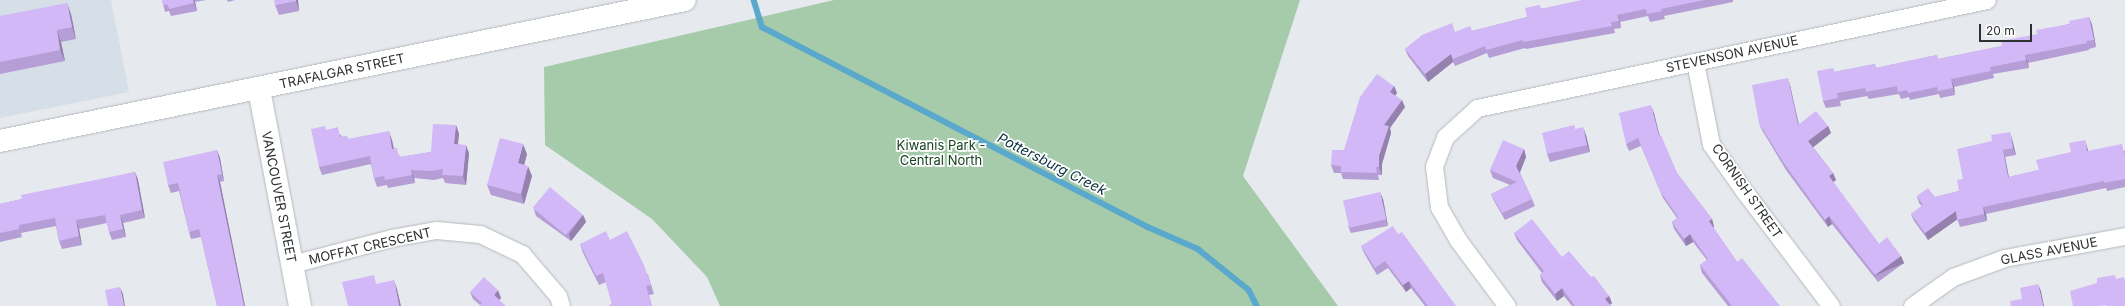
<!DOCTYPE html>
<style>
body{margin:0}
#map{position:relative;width:2125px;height:306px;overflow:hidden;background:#e6eaee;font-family:Inter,sans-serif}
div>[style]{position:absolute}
.built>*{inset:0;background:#d6dee8}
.green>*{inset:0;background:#a5cbab}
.stream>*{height:5.5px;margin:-2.75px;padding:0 2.75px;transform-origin:2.75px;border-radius:2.75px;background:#5aa8cc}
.roads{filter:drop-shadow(0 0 1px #b5b8bc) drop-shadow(0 0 1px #b5b8bc)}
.street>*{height:17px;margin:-8.5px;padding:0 8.5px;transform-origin:8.5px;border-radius:8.5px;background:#fff}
.secondary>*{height:22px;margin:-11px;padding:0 11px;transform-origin:11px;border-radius:11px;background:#fff}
.wall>*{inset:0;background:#b59ed5}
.shaded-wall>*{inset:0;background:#9481ae;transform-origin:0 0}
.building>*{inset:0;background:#d3b8f8;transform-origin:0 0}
span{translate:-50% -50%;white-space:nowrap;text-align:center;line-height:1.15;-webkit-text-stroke:3.5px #fff;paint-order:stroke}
.street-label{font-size:13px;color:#2e3031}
.park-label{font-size:13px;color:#164121}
.water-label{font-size:14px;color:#0b303f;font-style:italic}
.scale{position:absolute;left:1979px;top:24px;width:53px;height:18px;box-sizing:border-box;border:2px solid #2e3031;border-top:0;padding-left:5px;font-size:12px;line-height:14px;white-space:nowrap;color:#2e3031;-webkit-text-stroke:3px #fff;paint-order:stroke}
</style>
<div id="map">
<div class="built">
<i style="clip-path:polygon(0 0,111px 0,129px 92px,0 118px)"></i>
</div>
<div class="green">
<i style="clip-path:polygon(834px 0,1300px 0,1243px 176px,1338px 306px,720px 306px,707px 277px,652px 219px,545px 145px,544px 67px)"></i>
</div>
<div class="stream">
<i style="left:754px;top:0;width:28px;rotate:73deg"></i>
<i style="left:762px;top:27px;width:435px;rotate:27.4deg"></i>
<i style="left:1148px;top:227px;width:55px;rotate:23.7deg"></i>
<i style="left:1198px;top:249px;width:65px;rotate:38.8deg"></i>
<i style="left:1249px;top:290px;width:18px;rotate:63deg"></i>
</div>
<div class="roads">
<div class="street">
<i style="left:1695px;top:62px;width:84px;rotate:79deg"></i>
<i style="left:1711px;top:144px;width:57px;rotate:54.9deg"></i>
<i style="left:1744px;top:191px;width:144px;rotate:52.9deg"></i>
<i style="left:292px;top:264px;width:102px;rotate:-14.7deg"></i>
<i style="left:391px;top:238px;width:46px;rotate:-10.1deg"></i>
<i style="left:436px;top:230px;width:44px;rotate:5.2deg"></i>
<i style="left:480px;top:234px;width:47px;rotate:25.5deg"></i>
<i style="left:522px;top:254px;width:55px;rotate:49.4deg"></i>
<i style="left:558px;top:296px;width:10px;rotate:73deg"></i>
<i style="left:1507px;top:306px;width:82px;rotate:-126.6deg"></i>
<i style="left:1458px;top:240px;width:38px;rotate:-120deg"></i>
<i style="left:1439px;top:207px;width:41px;rotate:-97deg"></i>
<i style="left:1434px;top:166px;width:31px;rotate:-69deg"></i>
<i style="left:1445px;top:137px;width:43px;rotate:-42.2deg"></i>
<i style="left:1477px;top:108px;width:521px;rotate:-11.96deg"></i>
<i style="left:1912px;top:306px;width:50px;rotate:-35.3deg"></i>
<i style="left:1953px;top:277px;width:54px;rotate:-20.4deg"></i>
<i style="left:2004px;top:258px;width:123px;rotate:-10.3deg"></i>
</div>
<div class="secondary">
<i style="left:259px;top:89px;width:221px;rotate:79.3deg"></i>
<i style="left:0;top:141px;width:699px;rotate:-11.63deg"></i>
</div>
</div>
<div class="wall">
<i style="clip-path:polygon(162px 0,206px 0,195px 2px,197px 11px,171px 16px,169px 11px,165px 12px)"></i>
<i style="clip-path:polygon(227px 0,235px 0,228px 2px)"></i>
<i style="clip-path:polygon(298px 0,299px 11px,279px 15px,275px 5px)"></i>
<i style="clip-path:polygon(1583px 0,1733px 0,1733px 2px,1664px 16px,1665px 19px,1650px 22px,1648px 16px,1620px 22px,1621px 28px,1614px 29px,1615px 33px,1526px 49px,1525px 48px,1489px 58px,1487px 53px,1455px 66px,1453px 62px,1428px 82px,1408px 56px,1405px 49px,1455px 32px,1472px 31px,1527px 17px,1539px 5px,1541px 9px)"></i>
<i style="clip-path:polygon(71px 14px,76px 39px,61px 42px,65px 61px,0 74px,0 16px)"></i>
<i style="clip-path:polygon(2089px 17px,2092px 25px,2096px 47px,2089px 49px,2089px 50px,2028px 63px,2029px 68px,1993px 74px,1994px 78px,1954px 87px,1955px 95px,1940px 98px,1939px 94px,1910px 100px,1909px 97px,1901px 99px,1899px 94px,1869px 99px,1867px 96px,1840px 101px,1841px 106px,1826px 108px,1823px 101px,1833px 68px,1834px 72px,1875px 64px,1876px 68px,1937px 55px,1938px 59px,2002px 46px)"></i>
<i style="clip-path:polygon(1790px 85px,1799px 124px,1828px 126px,1831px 133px,1813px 147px,1833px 173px,1836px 180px,1833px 182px,1879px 244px,1901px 256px,1904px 263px,1878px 282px,1832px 224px,1828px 227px,1786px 170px,1762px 130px,1759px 123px)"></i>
<i style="clip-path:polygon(1394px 86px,1397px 93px,1395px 95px,1405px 107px,1390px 128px,1391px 133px,1382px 164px,1382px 175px,1378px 175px,1379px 180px,1343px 179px,1341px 173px,1334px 173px,1331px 165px,1344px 150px)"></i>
<i style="clip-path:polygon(1654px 113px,1660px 136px,1677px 173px,1712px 219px,1714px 227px,1713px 227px,1737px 262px,1780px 306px,1728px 306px,1702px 273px,1700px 265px,1707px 260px,1693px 242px,1686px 246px,1674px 229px,1672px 222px,1677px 218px,1663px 198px,1641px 146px,1629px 151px,1626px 144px)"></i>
<i style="clip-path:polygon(456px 125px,459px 134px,458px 144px,469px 153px,466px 185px,445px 183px,443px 178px,434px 180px,414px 178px,415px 183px,388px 188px,387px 185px,377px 187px,374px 178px,371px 164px,322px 175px,319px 167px,326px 130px,341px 135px,342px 137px,347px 136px,348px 139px,392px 140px,394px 148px,400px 157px,431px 152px)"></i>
<i style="clip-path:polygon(1574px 125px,1575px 129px,1586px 135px,1590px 152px,1550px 162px,1547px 154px)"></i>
<i style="clip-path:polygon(2012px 139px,2016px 155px,2005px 157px,2009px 177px,2039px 170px,2071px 152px,2087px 147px,2088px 151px,2125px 151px,2125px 187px,2107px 191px,2106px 188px,1986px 214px,1987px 221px,1960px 227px,1957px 219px,1928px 240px,1914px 221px,1911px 214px,1922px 206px,1919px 203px,1917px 196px,1935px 197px,1959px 191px,1963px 179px)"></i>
<i style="clip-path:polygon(1524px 149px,1526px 157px,1520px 173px,1532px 199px,1535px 206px,1505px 220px,1494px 201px,1491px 194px,1510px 185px,1493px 178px,1490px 170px)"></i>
<i style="clip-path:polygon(217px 150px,220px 158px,224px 181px,220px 182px,245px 306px,217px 306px,201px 237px,191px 239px,189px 232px,179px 191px,171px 193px,168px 185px)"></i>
<i style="clip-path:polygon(527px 154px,524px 165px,532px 176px,524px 204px,491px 195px,487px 185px)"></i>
<i style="clip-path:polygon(135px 172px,138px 180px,145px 218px,123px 223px,126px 237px,112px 240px,109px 232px,107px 223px,79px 229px,82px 245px,62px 249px,59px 241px,56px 226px,21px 233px,22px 237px,0 242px,0 204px,22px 199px)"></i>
<i style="clip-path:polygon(1383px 199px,1388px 226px,1351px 233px,1348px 226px)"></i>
<i style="clip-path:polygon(534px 209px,583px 215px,586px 222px,571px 241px,536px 216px)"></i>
<i style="clip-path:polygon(1514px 233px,1562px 257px,1591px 277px,1609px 296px,1612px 303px,1610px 305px,1611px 306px,1572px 306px,1564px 296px,1557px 301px,1542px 282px,1540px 275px,1542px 273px,1517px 240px)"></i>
<i style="clip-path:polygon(1398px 234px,1456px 306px,1425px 306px,1411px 288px,1406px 292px,1388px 268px,1377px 275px,1364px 253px,1361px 246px)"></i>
<i style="clip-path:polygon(610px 240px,648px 275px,654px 294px,649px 295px,652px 306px,609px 306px,612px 304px,606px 282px,599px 285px,583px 253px,580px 244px)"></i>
<i style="clip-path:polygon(470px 292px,501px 298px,499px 300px,480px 305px,473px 299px)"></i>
</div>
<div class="shaded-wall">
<i style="clip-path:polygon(193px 0,194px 0,195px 2px,197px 11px)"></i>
<i style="clip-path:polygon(296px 0,298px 0,299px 11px,296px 1px)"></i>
<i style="clip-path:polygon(67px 3px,71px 14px,76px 39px,72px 27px)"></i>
<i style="clip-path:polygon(1617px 15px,1620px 22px,1621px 28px,1619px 21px)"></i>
<i style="clip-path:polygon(2089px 17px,2092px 25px,2096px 47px,2094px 40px)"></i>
<i style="clip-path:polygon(57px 30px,61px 42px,65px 61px,60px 50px)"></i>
<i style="clip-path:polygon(1451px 54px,1453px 62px,1428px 82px,1425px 74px)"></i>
<i style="clip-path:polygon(2025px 55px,2028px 63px,2029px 68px,2026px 60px)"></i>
<i style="clip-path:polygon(1788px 78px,1790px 85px,1800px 133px,1798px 125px)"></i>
<i style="clip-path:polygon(1951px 79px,1954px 87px,1955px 95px,1953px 88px)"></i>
<i style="clip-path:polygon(1394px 86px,1397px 93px,1393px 99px,1390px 92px)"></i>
<i style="clip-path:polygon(1402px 100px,1405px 107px,1390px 128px,1391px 133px,1382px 164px,1382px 175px,1379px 167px,1379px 156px,1384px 125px)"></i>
<i style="clip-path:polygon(1651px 105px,1654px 113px,1661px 144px,1659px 136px)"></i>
<i style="clip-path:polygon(456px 125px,459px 134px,457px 152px,454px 144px)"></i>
<i style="clip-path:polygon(1828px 126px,1831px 133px,1811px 149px,1808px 141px)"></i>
<i style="clip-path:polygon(1583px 127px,1586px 135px,1590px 152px,1587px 145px)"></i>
<i style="clip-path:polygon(389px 131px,392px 140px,395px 157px,392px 149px)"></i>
<i style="clip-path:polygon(2010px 132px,2012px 139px,2016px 155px,2013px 148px)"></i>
<i style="clip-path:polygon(2085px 140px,2087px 147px,2090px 159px,2087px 151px)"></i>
<i style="clip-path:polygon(523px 144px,527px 154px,522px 173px,518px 163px)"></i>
<i style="clip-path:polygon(466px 145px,469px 153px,466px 185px,463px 176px)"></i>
<i style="clip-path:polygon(1524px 149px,1526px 157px,1519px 174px,1516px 166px)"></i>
<i style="clip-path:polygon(217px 150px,220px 158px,224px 181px,222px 174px)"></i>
<i style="clip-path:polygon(2003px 150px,2005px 157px,2010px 184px,2008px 177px)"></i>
<i style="clip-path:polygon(528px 166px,532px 176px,524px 204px,521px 194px)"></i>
<i style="clip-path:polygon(411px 170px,414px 178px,415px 183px,412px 175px)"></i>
<i style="clip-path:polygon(135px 172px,138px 180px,145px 218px,142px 210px)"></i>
<i style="clip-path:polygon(1833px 173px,1836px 180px,1832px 183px,1829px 176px)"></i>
<i style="clip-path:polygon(217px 175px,220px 182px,245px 306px,244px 306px)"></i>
<i style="clip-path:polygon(1380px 192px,1383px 199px,1388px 226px,1386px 219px)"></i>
<i style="clip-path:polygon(1983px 207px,1986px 214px,1987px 221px,1984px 214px)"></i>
<i style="clip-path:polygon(1956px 211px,1958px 219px,1928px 240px,1925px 233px)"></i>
<i style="clip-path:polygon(120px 215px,123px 223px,126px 237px,123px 229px)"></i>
<i style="clip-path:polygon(583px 215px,586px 222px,571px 241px,569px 234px)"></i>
<i style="clip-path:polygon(1829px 216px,1832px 224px,1828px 227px,1825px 220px)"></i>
<i style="clip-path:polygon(1712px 219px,1714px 227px,1712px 229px,1709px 221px)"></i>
<i style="clip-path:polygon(76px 220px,79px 229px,82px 245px,79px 236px)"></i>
<i style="clip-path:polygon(1690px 234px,1693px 242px,1686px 246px,1684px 239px)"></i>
<i style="left:1901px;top:256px;width:8px;height:32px;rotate:67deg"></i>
<i style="clip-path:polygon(394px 280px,397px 289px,401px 306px,399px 306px)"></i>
<i style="clip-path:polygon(1409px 281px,1411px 288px,1406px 292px,1403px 285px)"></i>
<i style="clip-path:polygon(2038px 284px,2041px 291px,2044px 306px,2043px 306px)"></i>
<i style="clip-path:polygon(120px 287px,123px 294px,125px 306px,124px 306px)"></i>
<i style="clip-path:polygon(1562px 288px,1564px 296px,1557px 301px,1555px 294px)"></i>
<i style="clip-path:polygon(498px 290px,501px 298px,497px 302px,494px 295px)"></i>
<i style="clip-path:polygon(1609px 296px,1612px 303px,1608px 306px,1605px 299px)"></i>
</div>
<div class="building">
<i style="clip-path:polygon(162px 0,193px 0,194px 3px,169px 9px,167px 4px,163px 5px)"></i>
<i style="clip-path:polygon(274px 0,296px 0,296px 1px,275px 5px)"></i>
<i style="clip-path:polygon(1583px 0,1704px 0,1661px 9px,1662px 11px,1647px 14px,1646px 9px,1617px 15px,1619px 21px,1611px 22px,1612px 26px,1523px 42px,1523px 40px,1486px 50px,1485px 46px,1453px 59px,1451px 54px,1425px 74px,1405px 49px,1422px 35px,1452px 23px,1455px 32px,1470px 26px,1472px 31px,1527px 17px,1525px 8px,1539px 5px,1540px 9px)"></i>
<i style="clip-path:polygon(67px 3px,72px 27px,57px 30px,60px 50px,0 62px,0 16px)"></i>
<i style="clip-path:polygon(2089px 17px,2094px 40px,2086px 41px,2087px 43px,2025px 55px,2026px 60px,1990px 67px,1991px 71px,1951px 79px,1953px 88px,1938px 91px,1937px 87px,1908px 93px,1907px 90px,1898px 92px,1897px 86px,1866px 92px,1865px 88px,1837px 93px,1838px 98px,1823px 101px,1817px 71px,1833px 68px,1834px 72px,1875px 64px,1875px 68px,1937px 55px,1938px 59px,2002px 46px,2001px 41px,2037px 34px,2036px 30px,2070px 24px,2069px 21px)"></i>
<i style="clip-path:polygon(1377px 74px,1394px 86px,1390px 92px,1402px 100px,1384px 125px,1389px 126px,1379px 156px,1379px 167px,1376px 167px,1377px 173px,1341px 172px,1341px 166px,1331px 165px,1332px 150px,1344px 150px,1360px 97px)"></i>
<i style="clip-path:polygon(1788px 78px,1798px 125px,1816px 111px,1828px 126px,1808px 141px,1833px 173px,1829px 176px,1879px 244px,1887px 237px,1901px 256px,1875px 275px,1829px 216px,1825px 220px,1783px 162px,1759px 123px,1752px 85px)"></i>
<i style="clip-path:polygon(1651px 105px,1659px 136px,1661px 135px,1677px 173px,1712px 219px,1709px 221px,1737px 262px,1742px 258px,1780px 306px,1732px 306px,1700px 265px,1708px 259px,1690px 234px,1684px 239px,1672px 222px,1678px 217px,1660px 191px,1638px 138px,1626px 144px,1619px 113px)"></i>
<i style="clip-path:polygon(433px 124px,456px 125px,454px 144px,466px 145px,463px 176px,442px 175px,443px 169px,431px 171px,411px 170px,412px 175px,385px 180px,384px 176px,374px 178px,370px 156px,319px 167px,311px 129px,325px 126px,326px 130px,338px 127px,340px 137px,347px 136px,347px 139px,389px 131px,392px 149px,397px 148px,399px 157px,431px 152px)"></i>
<i style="clip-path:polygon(1574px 125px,1575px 129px,1583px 127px,1587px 145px,1547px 154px,1542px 133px)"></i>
<i style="clip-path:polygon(2010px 132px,2013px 148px,2003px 150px,2008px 177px,2039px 170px,2036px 160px,2071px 152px,2069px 143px,2085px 140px,2087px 151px,2122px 144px,2125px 156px,2125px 179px,2104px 183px,2104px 181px,1983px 207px,1984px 214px,1957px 220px,1956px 211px,1925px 233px,1911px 214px,1923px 205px,1917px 196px,1928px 188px,1935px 197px,1959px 191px,1957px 180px,1963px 179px,1957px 149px,1992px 141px,1991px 135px)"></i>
<i style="clip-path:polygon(500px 138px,523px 144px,518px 163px,528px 166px,521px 194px,487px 185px)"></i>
<i style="clip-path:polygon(1503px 140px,1524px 149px,1516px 166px,1532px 199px,1502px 213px,1491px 194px,1517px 182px,1490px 170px)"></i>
<i style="clip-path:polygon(217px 150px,222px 174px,217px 175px,244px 306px,217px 306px,199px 229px,189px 232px,178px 183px,168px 185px,163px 162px)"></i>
<i style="clip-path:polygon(135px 172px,142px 210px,120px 215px,123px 229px,109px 232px,105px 215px,76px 220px,79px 236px,59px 241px,55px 218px,19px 225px,19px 229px,0 233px,0 204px,22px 199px,21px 195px)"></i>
<i style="left:550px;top:187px;width:43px;height:27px;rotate:40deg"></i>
<i style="left:1380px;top:192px;width:28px;height:38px;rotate:77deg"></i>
<i style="clip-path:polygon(1532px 219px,1562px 257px,1569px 251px,1591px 277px,1594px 276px,1609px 296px,1605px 299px,1611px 306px,1575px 306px,1562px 288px,1555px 294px,1540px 275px,1544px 271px,1514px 233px)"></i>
<i style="clip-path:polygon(1393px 226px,1398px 234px,1402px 232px,1456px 306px,1428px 306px,1409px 281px,1403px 285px,1385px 261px,1375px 268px,1361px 246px)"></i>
<i style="clip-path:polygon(606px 231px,610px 240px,627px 231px,644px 265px,651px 285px,646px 286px,652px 306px,609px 306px,609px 305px,612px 304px,603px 273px,596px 276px,580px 244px)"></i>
<i style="clip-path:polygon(374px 275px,376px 284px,394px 280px,399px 306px,348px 306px,342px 282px)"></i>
<i style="clip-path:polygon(2115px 275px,2116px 279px,2124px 277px,2125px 282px,2125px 306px,2106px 306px,2106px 305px,2100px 306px,2073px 306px,2070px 291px,2097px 283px,2097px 278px)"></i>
<i style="clip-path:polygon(484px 277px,498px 290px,494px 295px,506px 306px,479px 306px,482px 303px,470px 292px)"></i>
<i style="clip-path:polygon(2038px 284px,2043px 306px,2011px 306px,2010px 301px,2022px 299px,2020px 288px)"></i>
<i style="clip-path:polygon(120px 287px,124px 306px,108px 306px,105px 290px)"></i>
</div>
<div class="street-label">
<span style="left:1732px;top:54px;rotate:-12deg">STEVENSON AVENUE</span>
<span style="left:342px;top:71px;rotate:-12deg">TRAFALGAR STREET</span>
<span style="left:1747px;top:191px;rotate:55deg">CORNISH STREET</span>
<span style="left:279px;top:197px;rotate:79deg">VANCOUVER STREET</span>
<span style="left:370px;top:246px;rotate:-13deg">MOFFAT CRESCENT</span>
<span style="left:2049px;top:251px;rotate:-11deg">GLASS AVENUE</span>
</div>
<div class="park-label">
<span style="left:941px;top:153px">Kiwanis Park -<br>Central North</span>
</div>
<div class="water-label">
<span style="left:1052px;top:164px;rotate:27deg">Pottersburg Creek</span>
</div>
<div class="scale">20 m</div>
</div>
